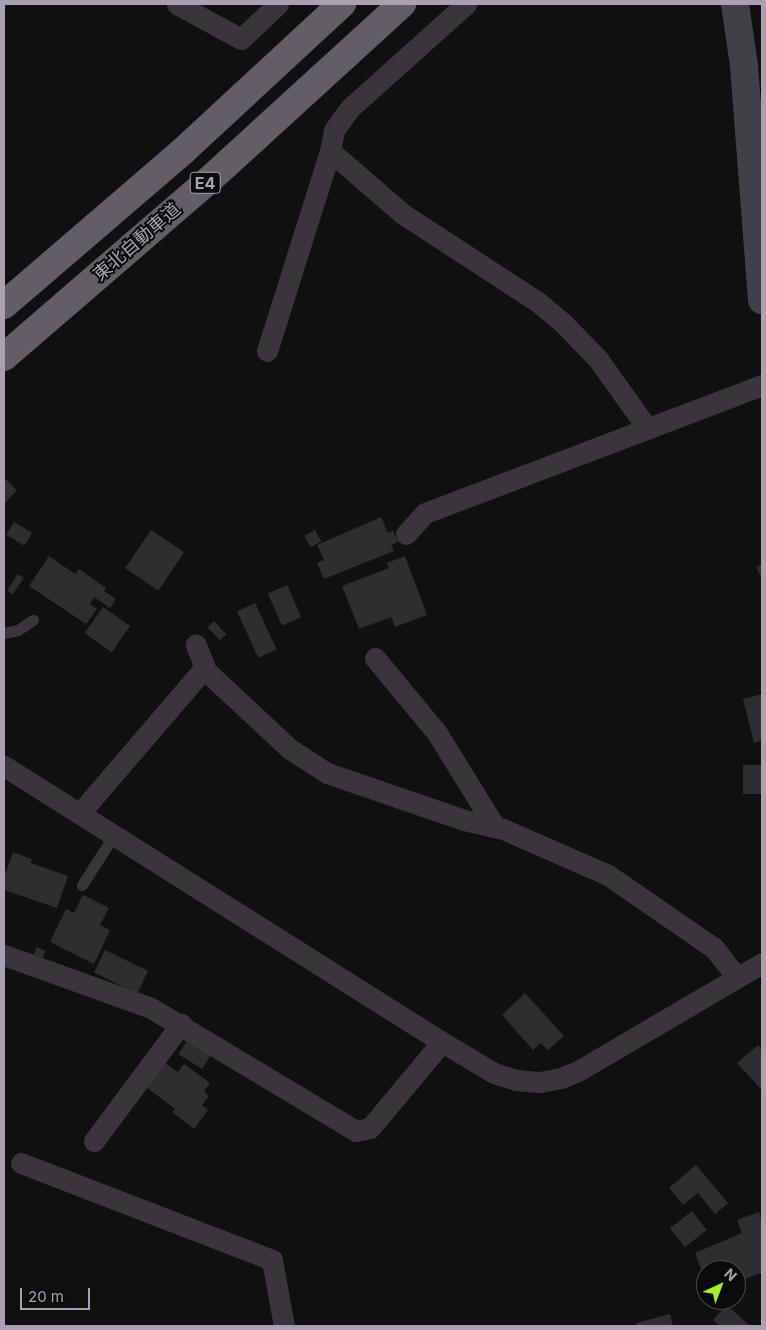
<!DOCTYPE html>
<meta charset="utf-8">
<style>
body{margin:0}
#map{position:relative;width:766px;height:1330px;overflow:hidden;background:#111011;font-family:Inter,"Noto Sans JP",sans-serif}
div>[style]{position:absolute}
.building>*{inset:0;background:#302d31;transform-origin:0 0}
.lane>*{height:11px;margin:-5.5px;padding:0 5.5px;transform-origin:5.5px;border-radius:5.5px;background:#39353b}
.street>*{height:21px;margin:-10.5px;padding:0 10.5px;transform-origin:10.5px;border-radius:10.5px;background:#39353b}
.secondary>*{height:28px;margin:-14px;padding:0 14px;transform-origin:14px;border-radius:14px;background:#433f46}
.highway>*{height:28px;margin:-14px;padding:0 14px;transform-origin:14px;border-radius:14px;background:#625d67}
span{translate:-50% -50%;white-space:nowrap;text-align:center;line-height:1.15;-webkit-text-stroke:4px #0c0b0c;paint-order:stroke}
.shield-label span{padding:1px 4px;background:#0c0b0c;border:1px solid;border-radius:4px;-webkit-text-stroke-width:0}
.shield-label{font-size:16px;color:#a9a1b2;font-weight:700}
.street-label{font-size:18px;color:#a9a1b2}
.frame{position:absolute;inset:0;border:5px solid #a9a1b2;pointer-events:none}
.north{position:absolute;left:696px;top:1260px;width:50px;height:50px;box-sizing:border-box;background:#0c0b0c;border:1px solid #4b474e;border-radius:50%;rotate:43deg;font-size:14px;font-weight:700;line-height:20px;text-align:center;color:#a9a1b2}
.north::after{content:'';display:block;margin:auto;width:18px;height:22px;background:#9ef227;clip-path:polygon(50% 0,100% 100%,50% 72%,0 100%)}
.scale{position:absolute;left:20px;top:1288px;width:70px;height:22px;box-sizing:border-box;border:2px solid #a9a1b2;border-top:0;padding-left:6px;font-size:15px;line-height:18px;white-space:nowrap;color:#a9a1b2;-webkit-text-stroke:4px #0c0b0c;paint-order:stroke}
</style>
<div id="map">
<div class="building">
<i style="clip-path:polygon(4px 478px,17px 490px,4px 504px)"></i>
<i style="clip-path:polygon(381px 517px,388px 533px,393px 530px,398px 542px,391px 545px,394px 551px,324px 579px,317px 563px,324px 560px,317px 545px)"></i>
<i style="left:14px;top:522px;width:21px;height:15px;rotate:31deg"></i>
<i style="left:151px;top:530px;width:40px;height:46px;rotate:34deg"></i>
<i style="left:315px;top:530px;width:13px;height:12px;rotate:61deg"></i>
<i style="clip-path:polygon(49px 556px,75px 574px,79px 569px,106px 588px,104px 591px,116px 599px,110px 608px,94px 597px,90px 604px,97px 609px,86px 624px,29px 586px)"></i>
<i style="clip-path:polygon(405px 556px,427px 615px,395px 627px,391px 617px,359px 629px,342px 586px,389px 568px,387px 563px)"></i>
<i style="clip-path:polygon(762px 564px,762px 579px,756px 567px)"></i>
<i style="left:18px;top:574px;width:7px;height:20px;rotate:34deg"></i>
<i style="left:287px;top:585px;width:35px;height:21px;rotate:66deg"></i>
<i style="left:255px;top:603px;width:51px;height:20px;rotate:65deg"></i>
<i style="left:103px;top:607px;width:33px;height:32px;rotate:35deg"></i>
<i style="left:214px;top:621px;width:18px;height:9px;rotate:47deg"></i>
<i style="clip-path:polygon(762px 694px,762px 740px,754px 743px,743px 699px)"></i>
<i style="left:743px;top:765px;width:19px;height:29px"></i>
<i style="clip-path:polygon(13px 852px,32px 859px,31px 863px,68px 876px,57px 908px,4px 890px,4px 878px)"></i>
<i style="clip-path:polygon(83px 895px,109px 908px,100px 925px,110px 930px,94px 964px,50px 942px,66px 909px,74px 913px)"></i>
<i style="clip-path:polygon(37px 947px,46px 951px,42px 959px,34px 954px)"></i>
<i style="left:105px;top:950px;width:48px;height:25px;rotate:26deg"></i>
<i style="clip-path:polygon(525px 993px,564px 1036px,548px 1050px,541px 1043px,533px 1050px,502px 1015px)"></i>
<i style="left:188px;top:1039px;width:28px;height:18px;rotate:32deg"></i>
<i style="clip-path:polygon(758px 1045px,762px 1050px,761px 1089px,737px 1063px)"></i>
<i style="clip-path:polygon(164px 1062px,178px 1072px,184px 1064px,210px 1083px,204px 1091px,209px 1096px,202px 1105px,208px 1110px,194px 1129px,172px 1112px,175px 1109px,146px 1087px)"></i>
<i style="clip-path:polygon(696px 1165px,728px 1203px,715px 1214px,698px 1193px,683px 1205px,669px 1188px)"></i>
<i style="left:692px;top:1211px;width:24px;height:28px;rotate:52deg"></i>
<i style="clip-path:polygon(759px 1212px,762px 1221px,761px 1273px,745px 1279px,743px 1273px,736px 1276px,736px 1270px,706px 1270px,706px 1283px,695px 1253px,742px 1233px,737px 1220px)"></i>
<i style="clip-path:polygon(727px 1305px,750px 1326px,720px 1326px,713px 1320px)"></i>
<i style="clip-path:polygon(670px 1314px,673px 1326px,637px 1326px,636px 1323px)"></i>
</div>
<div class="lane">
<i style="left:4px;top:633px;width:14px;rotate:-12deg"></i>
<i style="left:18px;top:630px;width:18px;rotate:-34deg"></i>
<i style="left:82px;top:885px;width:59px;rotate:-57.4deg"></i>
</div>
<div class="street">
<i style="left:177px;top:4px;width:73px;rotate:28.7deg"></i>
<i style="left:241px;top:39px;width:51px;rotate:-43.4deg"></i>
<i style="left:330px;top:151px;width:96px;rotate:40.8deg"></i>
<i style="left:403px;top:214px;width:161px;rotate:33.1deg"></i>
<i style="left:538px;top:302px;width:31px;rotate:40deg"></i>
<i style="left:562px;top:322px;width:52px;rotate:45.8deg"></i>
<i style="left:598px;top:359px;width:85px;rotate:54.6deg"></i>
<i style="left:267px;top:351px;width:210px;rotate:-72.5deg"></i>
<i style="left:330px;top:151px;width:21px;rotate:-79deg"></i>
<i style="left:334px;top:130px;width:27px;rotate:-54deg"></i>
<i style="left:350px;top:108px;width:156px;rotate:-41.9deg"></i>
<i style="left:406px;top:534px;width:28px;rotate:-48deg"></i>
<i style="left:425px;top:513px;width:360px;rotate:-20.8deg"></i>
<i style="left:375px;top:658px;width:97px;rotate:50.4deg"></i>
<i style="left:437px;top:733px;width:110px;rotate:58.3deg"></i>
<i style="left:203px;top:668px;width:119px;rotate:43deg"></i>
<i style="left:290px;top:749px;width:44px;rotate:33deg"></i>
<i style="left:327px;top:773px;width:145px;rotate:18.9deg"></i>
<i style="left:464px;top:820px;width:40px;rotate:13deg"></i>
<i style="left:503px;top:829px;width:115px;rotate:23.7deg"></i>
<i style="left:608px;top:875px;width:129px;rotate:34.6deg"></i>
<i style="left:714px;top:948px;width:37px;rotate:52deg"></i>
<i style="left:4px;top:766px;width:518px;rotate:32.22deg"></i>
<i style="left:442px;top:1042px;width:61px;rotate:30.8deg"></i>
<i style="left:494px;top:1073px;width:23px;rotate:18deg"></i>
<i style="left:516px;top:1080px;width:24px;rotate:5deg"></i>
<i style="left:540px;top:1082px;width:21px;rotate:-11deg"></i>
<i style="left:561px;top:1078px;width:18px;rotate:-22deg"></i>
<i style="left:578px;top:1071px;width:213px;rotate:-30.4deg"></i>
<i style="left:80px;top:813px;width:184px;rotate:-49.4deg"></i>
<i style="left:200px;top:673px;width:9px;rotate:-63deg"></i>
<i style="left:204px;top:665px;width:22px;rotate:-112deg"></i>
<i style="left:4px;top:955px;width:156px;rotate:19.8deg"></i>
<i style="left:151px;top:1008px;width:239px;rotate:31deg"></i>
<i style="left:356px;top:1131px;width:14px;rotate:-12deg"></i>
<i style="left:370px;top:1128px;width:112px;rotate:-50.1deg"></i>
<i style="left:94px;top:1141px;width:146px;rotate:-53.4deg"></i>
<i style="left:21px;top:1163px;width:269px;rotate:21.1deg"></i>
<i style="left:272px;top:1260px;width:67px;rotate:79.7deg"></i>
</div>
<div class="secondary">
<i style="left:735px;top:4px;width:63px;rotate:81.7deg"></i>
<i style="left:744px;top:66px;width:235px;rotate:85.6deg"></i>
</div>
<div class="highway">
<i style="left:4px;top:305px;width:236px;rotate:-40.7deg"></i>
<i style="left:183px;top:151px;width:217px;rotate:-42.8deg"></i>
<i style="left:4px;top:357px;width:269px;rotate:-40.8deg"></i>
<i style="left:208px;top:181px;width:263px;rotate:-42.4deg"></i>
</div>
<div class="shield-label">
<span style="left:205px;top:183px">E4</span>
</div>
<div class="street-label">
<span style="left:137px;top:242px;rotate:-41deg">東北自動車道</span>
</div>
<div class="frame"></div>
<div class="north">N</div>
<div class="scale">20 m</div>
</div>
